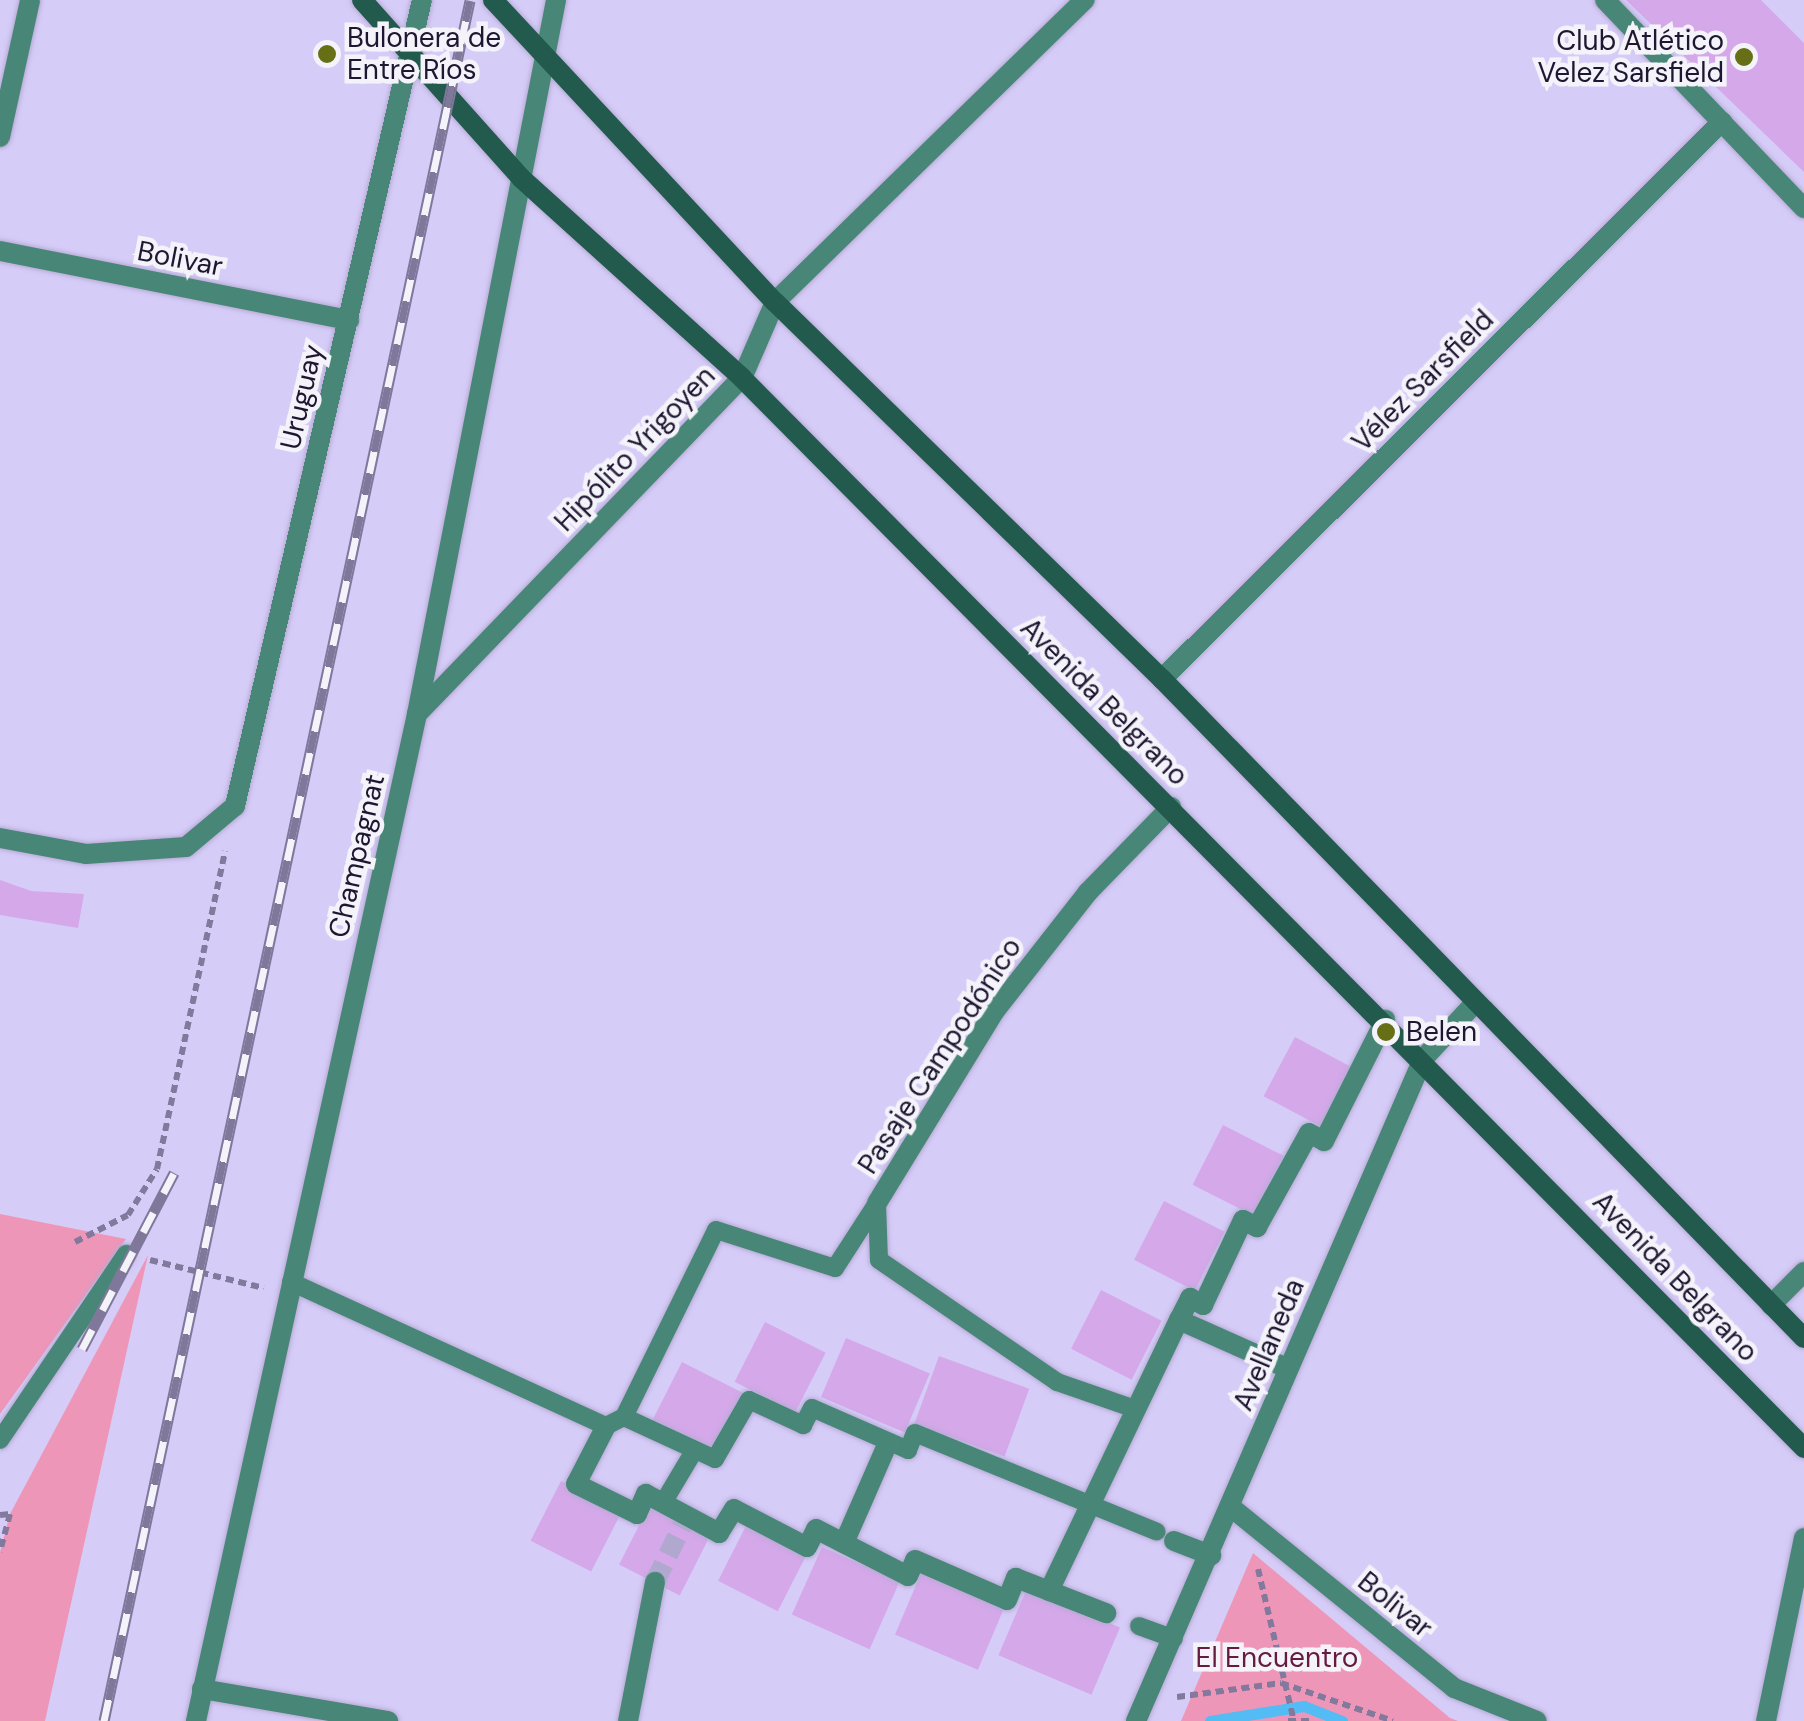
<!DOCTYPE html>
<meta charset="utf-8">
<style>
body{margin:0}
#map{position:relative;width:1804px;height:1721px;overflow:hidden;background:#d6ccf8;font-family:"DM Sans",sans-serif}
div>[style]{position:absolute}
.green>*{inset:0;background:#ee96b8}
.stream>*{height:11px;margin:-5.5px;padding:0 5.5px;transform-origin:5.5px;border-radius:5.5px;background:#53bcf4}
.building>*{inset:0;background:#d5a8e9;transform-origin:0 0}
.pedestrian-tunnel>*{height:20px;margin-top:-10px;transform-origin:0;background:repeating-linear-gradient(90deg,#b1a8d0 0 20px,transparent 0 30px)}
.path>*{height:6px;margin-top:-3px;transform-origin:0;background:repeating-linear-gradient(90deg,#82799d 0 8px,transparent 0 13px)}
.roads{filter:drop-shadow(0 0 2px #b5abd4) drop-shadow(0 0 2px #b5abd4)}
.service>*{height:18px;margin:-9px;padding:0 9px;transform-origin:9px;border-radius:9px;background:#488777}
.pedestrian>*{height:20px;margin:-10px;padding:0 10px;transform-origin:10px;border-radius:10px;background:#488777}
.minor>*{height:20px;margin:-10px;padding:0 10px;transform-origin:10px;border-radius:10px;background:#488777}
.tertiary>*{height:20px;margin:-10px;padding:0 10px;transform-origin:10px;border-radius:10px;background:#488777}
.secondary>*{height:20px;margin:-10px;padding:0 10px;transform-origin:10px;border-radius:10px;background:#225b4e}
.rail>*{height:11px;margin-top:-5.5px;transform-origin:0;background:repeating-linear-gradient(90deg,#f4f3fa 0 22px,#80789b 0 44px);box-sizing:border-box;border-block:2px solid #80789b}
.dots>*{width:28px;height:28px;translate:-50% -50%;box-sizing:border-box;border:5px solid #f4f3fa;border-radius:50%}
span{translate:-50% -50%;white-space:nowrap;text-align:center;line-height:1.15;-webkit-text-stroke:9px #f4f3fa;paint-order:stroke}
.poi-label{font-size:28px;color:#1e1731}
.left{translate:0 -50%;text-align:left}
.right{translate:-100% -50%;text-align:right}
.street-label{font-size:28px;color:#1e1731}
.park-label{font-size:28px;color:#651a3e}
</style>
<div id="map">
<div class="green">
<i style="clip-path:polygon(0 1214px,126px 1239px,0 1414px)"></i>
<i style="clip-path:polygon(148px 1255px,45px 1721px,0 1721px,0 1552px,10px 1514px)"></i>
<i style="clip-path:polygon(1253px 1553px,1450px 1718px,1458px 1721px,1181px 1721px)"></i>
</div>
<div class="stream">
<i style="left:1210px;top:1721px;width:95px;rotate:-9.1deg"></i>
<i style="left:1304px;top:1706px;width:41px;rotate:21.5deg"></i>
</div>
<div class="building">
<i style="clip-path:polygon(1626px 0,1761px 0,1804px 43px,1804px 172px)"></i>
<i style="clip-path:polygon(0 880px,31px 891px,84px 894px,78px 928px,0 915px)"></i>
<i style="left:1295px;top:1037px;width:67px;height:67px;rotate:28deg"></i>
<i style="left:1223px;top:1125px;width:68px;height:67px;rotate:27deg"></i>
<i style="left:1164px;top:1201px;width:68px;height:66px;rotate:27deg"></i>
<i style="left:1101px;top:1290px;width:68px;height:66px;rotate:27deg"></i>
<i style="left:765px;top:1322px;width:68px;height:67px;rotate:27deg"></i>
<i style="left:846px;top:1338px;width:91px;height:64px;rotate:23deg"></i>
<i style="left:939px;top:1356px;width:96px;height:72px;rotate:20deg"></i>
<i style="left:682px;top:1362px;width:68px;height:67px;rotate:27deg"></i>
<i style="left:561px;top:1481px;width:68px;height:67px;rotate:27deg"></i>
<i style="left:650px;top:1504px;width:68px;height:68px;rotate:27deg"></i>
<i style="left:748px;top:1522px;width:67px;height:66px;rotate:27deg"></i>
<i style="left:822px;top:1547px;width:85px;height:74px;rotate:24deg"></i>
<i style="left:922px;top:1571px;width:90px;height:69px;rotate:23deg"></i>
<i style="left:1027px;top:1588px;width:101px;height:73px;rotate:23deg"></i>
</div>
<div class="pedestrian-tunnel">
<i style="left:655px;top:1582px;width:67px;rotate:-64.2deg"></i>
</div>
<div class="path">
<i style="left:75px;top:1242px;width:59px;rotate:-27deg"></i>
<i style="left:128px;top:1215px;width:54px;rotate:-57.8deg"></i>
<i style="left:157px;top:1169px;width:325px;rotate:-77.9deg"></i>
<i style="left:150px;top:1260px;width:117px;rotate:13.8deg"></i>
<i style="left:0;top:1515px;width:10px;rotate:-6deg"></i>
<i style="left:10px;top:1514px;width:39px;rotate:105deg"></i>
<i style="left:1258px;top:1569px;width:156px;rotate:76.7deg"></i>
<i style="left:1177px;top:1697px;width:105px;rotate:-7.7deg"></i>
<i style="left:1281px;top:1683px;width:118px;rotate:18.7deg"></i>
<i style="left:1288px;top:1721px;width:23px"></i>
</div>
<div class="roads">
<div class="service">
<i style="left:877px;top:1203px;width:57px;rotate:88deg"></i>
<i style="left:879px;top:1260px;width:216px;rotate:34.4deg"></i>
<i style="left:1057px;top:1382px;width:79px;rotate:19.1deg"></i>
<i style="left:291px;top:1282px;width:346px;rotate:24.6deg"></i>
<i style="left:606px;top:1426px;width:20px;rotate:-27deg"></i>
<i style="left:624px;top:1417px;width:208px;rotate:-63.8deg"></i>
<i style="left:716px;top:1230px;width:125px;rotate:17.7deg"></i>
<i style="left:835px;top:1268px;width:77px;rotate:-57.1deg"></i>
<i style="left:624px;top:1417px;width:100px;rotate:24.8deg"></i>
<i style="left:715px;top:1459px;width:68px;rotate:-60deg"></i>
<i style="left:749px;top:1400px;width:60px;rotate:24.8deg"></i>
<i style="left:803px;top:1425px;width:19px;rotate:-62deg"></i>
<i style="left:812px;top:1408px;width:105px;rotate:23.6deg"></i>
<i style="left:908px;top:1450px;width:18px;rotate:-68deg"></i>
<i style="left:915px;top:1433px;width:261px;rotate:22.2deg"></i>
<i style="left:0;top:1440px;width:225px;rotate:-55.9deg"></i>
<i style="left:663px;top:1503px;width:61px;rotate:-59.2deg"></i>
<i style="left:1139px;top:1626px;width:37px;rotate:20deg"></i>
</div>
<div class="pedestrian">
<i style="left:1179px;top:1320px;width:25px;rotate:-63deg"></i>
<i style="left:1190px;top:1298px;width:15px;rotate:28deg"></i>
<i style="left:1203px;top:1305px;width:94px;rotate:-64.8deg"></i>
<i style="left:1243px;top:1220px;width:16px;rotate:27deg"></i>
<i style="left:1257px;top:1227px;width:107px;rotate:-61deg"></i>
<i style="left:1309px;top:1133px;width:17px;rotate:28deg"></i>
<i style="left:1324px;top:1141px;width:136px;rotate:-63.2deg"></i>
<i style="left:606px;top:1426px;width:65px;rotate:117.3deg"></i>
<i style="left:576px;top:1484px;width:68px;rotate:26.2deg"></i>
<i style="left:637px;top:1514px;width:22px;rotate:-66deg"></i>
<i style="left:646px;top:1494px;width:83px;rotate:28.1deg"></i>
<i style="left:719px;top:1533px;width:28px;rotate:-58deg"></i>
<i style="left:734px;top:1509px;width:82px;rotate:27.5deg"></i>
<i style="left:807px;top:1547px;width:20px;rotate:-63deg"></i>
<i style="left:816px;top:1529px;width:103px;rotate:27.1deg"></i>
<i style="left:908px;top:1576px;width:17px;rotate:-66deg"></i>
<i style="left:915px;top:1560px;width:100px;rotate:23.5deg"></i>
<i style="left:1007px;top:1600px;width:24px;rotate:-68deg"></i>
<i style="left:1016px;top:1578px;width:97px;rotate:21.3deg"></i>
<i style="left:1174px;top:1541px;width:40px;rotate:21deg"></i>
<i style="left:844px;top:1543px;width:109px;rotate:-66.3deg"></i>
<i style="left:1049px;top:1591px;width:301px;rotate:-64.4deg"></i>
<i style="left:1179px;top:1320px;width:118px;rotate:24deg"></i>
<i style="left:628px;top:1721px;width:142px;rotate:-79deg"></i>
</div>
<div class="minor">
<i style="left:1605px;top:0;width:288px;rotate:46.3deg"></i>
<i style="left:0;top:251px;width:356px;rotate:11.2deg"></i>
<i style="left:1162px;top:679px;width:790px;rotate:-44.85deg"></i>
<i style="left:417px;top:714px;width:467px;rotate:-46deg"></i>
<i style="left:742px;top:378px;width:83px;rotate:-66.5deg"></i>
<i style="left:775px;top:302px;width:433px;rotate:-44.3deg"></i>
<i style="left:0;top:838px;width:87px;rotate:10.5deg"></i>
<i style="left:86px;top:854px;width:100px;rotate:-4deg"></i>
<i style="left:186px;top:847px;width:64px;rotate:-39.9deg"></i>
<i style="left:235px;top:806px;width:827px;rotate:-76.94deg"></i>
<i style="left:877px;top:1203px;width:224px;rotate:-58.5deg"></i>
<i style="left:994px;top:1012px;width:152px;rotate:-51.9deg"></i>
<i style="left:1088px;top:892px;width:119px;rotate:-45.7deg"></i>
<i style="left:1771px;top:1305px;width:47px;rotate:-45deg"></i>
<i style="left:1232px;top:1508px;width:286px;rotate:39deg"></i>
<i style="left:1454px;top:1688px;width:89px;rotate:21.7deg"></i>
<i style="left:202px;top:1689px;width:189px;rotate:9.8deg"></i>
<i style="left:1136px;top:1721px;width:722px;rotate:-66.56deg"></i>
<i style="left:1423px;top:1059px;width:75px;rotate:-47.2deg"></i>
<i style="left:1766px;top:1721px;width:187px;rotate:-78.3deg"></i>
</div>
<div class="tertiary">
<i style="left:0;top:137px;width:140px;rotate:-77.6deg"></i>
<i style="left:196px;top:1721px;width:1031px;rotate:-77.62deg"></i>
<i style="left:417px;top:714px;width:727px;rotate:-78.98deg"></i>
</div>
<div class="secondary">
<i style="left:362px;top:0;width:239px;rotate:48.2deg"></i>
<i style="left:521px;top:178px;width:298px;rotate:42.1deg"></i>
<i style="left:742px;top:378px;width:1508px;rotate:45.21deg"></i>
<i style="left:493px;top:0;width:413px;rotate:47deg"></i>
<i style="left:775px;top:302px;width:540px;rotate:44.25deg"></i>
<i style="left:1162px;top:679px;width:920px;rotate:45.75deg"></i>
</div>
</div>
<div class="rail">
<i style="left:82px;top:1349px;width:199px;rotate:-62.4deg"></i>
<i style="left:104px;top:1721px;width:1759px;rotate:-77.99deg"></i>
</div>
<div class="dots">
<i style="left:327px;top:54px;background:#676f16"></i>
<i style="left:1744px;top:57px;background:#676f16"></i>
<i style="left:1386px;top:1032px;background:#676f16"></i>
</div>
<div class="poi-label">
<span class="left" style="left:347px;top:54px">Bulonera de<br>Entre Ríos</span>
<span class="right" style="left:1724px;top:57px">Club Atlético<br>Velez Sarsfield</span>
<span class="left" style="left:1406px;top:1032px">Belen</span>
</div>
<div class="street-label">
<span style="left:180px;top:259px;rotate:11deg">Bolivar</span>
<span style="left:1423px;top:381px;rotate:-45deg">Vélez Sarsfield</span>
<span style="left:302px;top:397px;rotate:-77deg">Uruguay</span>
<span style="left:635px;top:449px;rotate:-46deg">Hipólito Yrigoyen</span>
<span style="left:1104px;top:702px;rotate:45deg">Avenida Belgrano</span>
<span style="left:357px;top:856px;rotate:-77deg">Champagnat</span>
<span style="left:940px;top:1056px;rotate:-57deg">Pasaje Campodónico</span>
<span style="left:1675px;top:1277px;rotate:46deg">Avenida Belgrano</span>
<span style="left:1269px;top:1345px;rotate:-67deg">Avellaneda</span>
<span style="left:1395px;top:1605px;rotate:39deg">Bolivar</span>
</div>
<div class="park-label">
<span style="left:1277px;top:1658px">El Encuentro</span>
</div>
</div>
